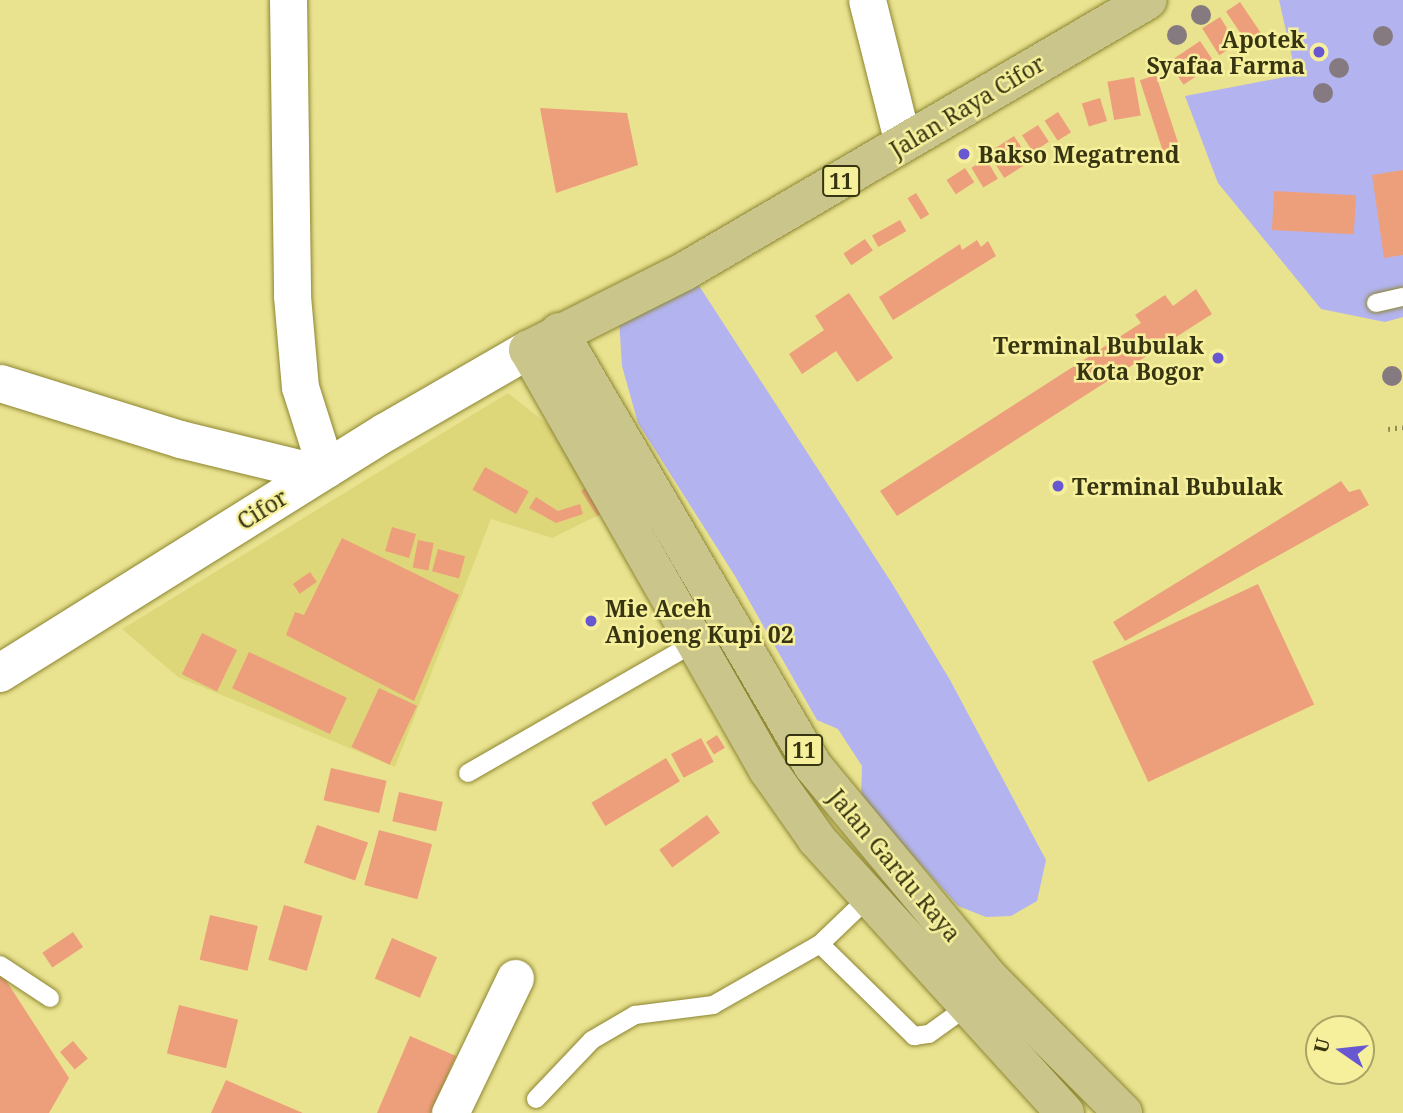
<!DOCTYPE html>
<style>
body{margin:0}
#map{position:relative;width:1403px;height:1113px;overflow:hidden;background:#e9e28f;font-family:"Noto Serif",serif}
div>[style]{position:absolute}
.built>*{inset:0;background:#ded77a}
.green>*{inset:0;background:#b3b3ef}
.building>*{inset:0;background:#ed9f7c;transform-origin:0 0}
.path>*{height:4.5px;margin-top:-2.25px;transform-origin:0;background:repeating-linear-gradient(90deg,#918c51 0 2px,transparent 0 7px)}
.roads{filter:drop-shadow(0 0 2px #8d8632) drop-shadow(0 0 2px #8d8632)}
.service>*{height:18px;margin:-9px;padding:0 9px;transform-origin:9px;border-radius:9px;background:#fff}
.minor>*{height:37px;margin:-18.5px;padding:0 18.5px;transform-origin:18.5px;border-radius:18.5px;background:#fff}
.tertiary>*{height:38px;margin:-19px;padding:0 19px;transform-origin:19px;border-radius:19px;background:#fff}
.trunk>*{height:38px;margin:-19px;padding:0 19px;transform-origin:19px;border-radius:19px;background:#cac68b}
.trees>*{width:20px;height:20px;margin:-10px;border-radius:50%;background:#847a80}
.dots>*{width:19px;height:19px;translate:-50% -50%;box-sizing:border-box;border:4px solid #f6f09c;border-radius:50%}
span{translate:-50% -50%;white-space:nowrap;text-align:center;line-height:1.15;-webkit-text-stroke:5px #f6f09c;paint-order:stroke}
.shield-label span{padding:2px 5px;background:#f6f09c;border:2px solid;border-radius:5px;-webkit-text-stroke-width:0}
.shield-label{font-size:21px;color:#373411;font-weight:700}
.poi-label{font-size:23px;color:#373411;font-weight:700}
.right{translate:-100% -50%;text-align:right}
.left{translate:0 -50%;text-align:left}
.street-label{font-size:23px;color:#373411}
.north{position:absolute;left:1305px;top:1015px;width:70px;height:70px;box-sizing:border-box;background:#f6f09c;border:2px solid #aaa564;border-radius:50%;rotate:284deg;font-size:19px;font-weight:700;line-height:28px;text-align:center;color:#373411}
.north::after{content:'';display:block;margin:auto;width:24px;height:32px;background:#6757d0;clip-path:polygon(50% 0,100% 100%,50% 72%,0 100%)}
</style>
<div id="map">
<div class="built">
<i style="clip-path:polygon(508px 393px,572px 444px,611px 509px,552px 538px,491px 519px,395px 767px,178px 677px,122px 629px)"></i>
</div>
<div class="green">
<i style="clip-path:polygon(1279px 0,1403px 0,1403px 317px,1385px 322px,1321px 309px,1218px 183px,1185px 96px,1296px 75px)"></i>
<i style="clip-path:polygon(696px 281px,893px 585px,950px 680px,1046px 860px,1037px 901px,1011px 916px,986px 917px,958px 906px,861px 798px,862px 766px,838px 729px,817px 720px,735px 576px,638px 423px,622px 366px,619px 320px)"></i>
</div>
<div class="building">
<i style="left:1240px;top:2px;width:37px;height:17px;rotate:56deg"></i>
<i style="left:1220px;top:17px;width:32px;height:21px;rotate:58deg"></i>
<i style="left:1200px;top:41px;width:27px;height:38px;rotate:56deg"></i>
<i style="left:1156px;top:75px;width:76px;height:17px;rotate:72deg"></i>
<i style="left:1134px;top:77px;width:39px;height:27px;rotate:80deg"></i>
<i style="left:1100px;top:98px;width:24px;height:19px;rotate:73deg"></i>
<i style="clip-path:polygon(540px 108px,627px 113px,638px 165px,556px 193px)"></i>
<i style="left:1058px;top:112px;width:24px;height:16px;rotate:57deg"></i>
<i style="left:1038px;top:125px;width:20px;height:19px;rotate:57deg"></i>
<i style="left:1014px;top:136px;width:30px;height:31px;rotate:57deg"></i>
<i style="left:986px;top:159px;width:23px;height:17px;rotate:59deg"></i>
<i style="left:965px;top:168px;width:17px;height:22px;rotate:57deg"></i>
<i style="clip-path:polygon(1403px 170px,1403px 255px,1384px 258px,1372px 175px)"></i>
<i style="left:1274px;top:191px;width:82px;height:39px;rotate:3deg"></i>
<i style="left:916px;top:193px;width:25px;height:10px;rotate:58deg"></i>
<i style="left:900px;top:220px;width:13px;height:32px;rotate:61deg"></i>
<i style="left:865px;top:239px;width:14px;height:26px;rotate:56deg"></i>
<i style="clip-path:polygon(977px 240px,981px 247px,988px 241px,996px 256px,893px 320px,879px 297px,960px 244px,962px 250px)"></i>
<i style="clip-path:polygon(1196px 289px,1212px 314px,897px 516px,880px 491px,1141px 323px,1135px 315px,1165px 295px,1173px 306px)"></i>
<i style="clip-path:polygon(849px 293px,893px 358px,857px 382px,836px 351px,802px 374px,789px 354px,824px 330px,815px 316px)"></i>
<i style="left:485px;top:467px;width:50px;height:26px;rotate:29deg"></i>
<i style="clip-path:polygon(1341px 481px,1349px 492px,1360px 489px,1369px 505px,1125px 641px,1113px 622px)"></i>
<i style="left:592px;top:484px;width:30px;height:13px;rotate:57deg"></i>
<i style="clip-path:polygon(536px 497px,558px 511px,580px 504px,583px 514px,556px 523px,529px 508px)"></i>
<i style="left:392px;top:527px;width:25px;height:25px;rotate:16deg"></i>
<i style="clip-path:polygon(342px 538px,459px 595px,414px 701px,286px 635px,295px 612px,304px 615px)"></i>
<i style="left:418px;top:540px;width:16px;height:28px;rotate:11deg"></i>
<i style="left:438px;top:549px;width:28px;height:23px;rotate:15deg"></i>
<i style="left:310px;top:572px;width:12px;height:21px;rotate:55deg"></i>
<i style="left:1258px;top:584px;width:133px;height:183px;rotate:65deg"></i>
<i style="left:202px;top:633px;width:39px;height:46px;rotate:26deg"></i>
<i style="left:249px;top:652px;width:108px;height:40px;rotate:25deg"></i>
<i style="left:379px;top:688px;width:42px;height:65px;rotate:25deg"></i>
<i style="left:717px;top:735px;width:15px;height:13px;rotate:58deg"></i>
<i style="left:701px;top:738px;width:27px;height:34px;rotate:62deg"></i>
<i style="left:666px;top:758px;width:27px;height:87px;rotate:59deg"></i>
<i style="left:331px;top:768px;width:57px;height:33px;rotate:13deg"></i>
<i style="left:399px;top:792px;width:45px;height:30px;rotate:13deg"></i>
<i style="left:707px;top:815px;width:22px;height:59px;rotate:54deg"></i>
<i style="left:317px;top:825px;width:54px;height:40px;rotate:19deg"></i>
<i style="left:379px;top:830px;width:55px;height:57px;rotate:15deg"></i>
<i style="left:284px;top:905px;width:40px;height:57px;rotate:16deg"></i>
<i style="left:210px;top:915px;width:49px;height:46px;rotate:13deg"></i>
<i style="left:73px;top:932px;width:18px;height:37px;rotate:56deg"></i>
<i style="left:392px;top:938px;width:49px;height:44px;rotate:23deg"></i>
<i style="clip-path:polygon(0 971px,69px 1078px,49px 1113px,0 1113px)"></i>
<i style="left:179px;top:1005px;width:61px;height:50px;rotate:14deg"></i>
<i style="clip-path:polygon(410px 1036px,456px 1056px,431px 1113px,377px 1113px)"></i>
<i style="left:73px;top:1041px;width:23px;height:17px;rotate:50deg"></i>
<i style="clip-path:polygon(226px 1080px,256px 1093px,303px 1113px,211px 1113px)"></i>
</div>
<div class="path">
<i style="left:1388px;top:429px;width:15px;rotate:-8deg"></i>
</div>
<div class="roads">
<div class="service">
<i style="left:1376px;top:303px;width:28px;rotate:-13deg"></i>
<i style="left:468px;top:773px;width:299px;rotate:-29.9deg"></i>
<i style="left:820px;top:944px;width:68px;rotate:-43.8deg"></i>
<i style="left:0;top:965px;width:60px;rotate:33.4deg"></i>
<i style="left:536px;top:1099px;width:81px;rotate:-46.5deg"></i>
<i style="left:592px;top:1040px;width:50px;rotate:-30.2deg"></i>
<i style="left:635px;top:1015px;width:79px;rotate:-7.3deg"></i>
<i style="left:713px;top:1005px;width:123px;rotate:-29.7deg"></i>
<i style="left:820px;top:944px;width:132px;rotate:44.4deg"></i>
<i style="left:914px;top:1036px;width:15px;rotate:-8deg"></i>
<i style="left:929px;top:1034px;width:48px;rotate:-35.7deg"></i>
</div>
<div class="minor">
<i style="left:288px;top:0;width:296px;rotate:89.2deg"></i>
<i style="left:292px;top:296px;width:91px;rotate:85deg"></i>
<i style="left:300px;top:387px;width:86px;rotate:72.4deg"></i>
<i style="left:867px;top:0;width:147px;rotate:75.9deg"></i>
<i style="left:0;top:383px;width:189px;rotate:17.3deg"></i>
<i style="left:180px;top:439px;width:143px;rotate:13.7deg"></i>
<i style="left:450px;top:1113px;width:150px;rotate:-64.3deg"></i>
</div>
<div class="tertiary">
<i style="left:0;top:673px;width:455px;rotate:-32deg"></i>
<i style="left:386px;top:432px;width:164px;rotate:-30deg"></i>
</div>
<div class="trunk">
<i style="left:559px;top:332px;width:503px;rotate:59.66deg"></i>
<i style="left:813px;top:766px;width:277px;rotate:50.3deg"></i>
<i style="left:990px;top:979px;width:189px;rotate:45.2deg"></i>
<i style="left:1065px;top:1113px;width:371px;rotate:-132.2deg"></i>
<i style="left:816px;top:838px;width:83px;rotate:-125.2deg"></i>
<i style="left:768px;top:770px;width:484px;rotate:-119.7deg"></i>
<i style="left:528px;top:350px;width:176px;rotate:-26.7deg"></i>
<i style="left:685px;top:271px;width:536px;rotate:-30.34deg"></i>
</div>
</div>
<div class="trees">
<i style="left:1201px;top:15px"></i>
<i style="left:1177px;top:35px"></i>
<i style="left:1383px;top:36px"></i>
<i style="left:1339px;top:68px"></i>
<i style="left:1323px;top:93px"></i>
<i style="left:1392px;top:376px"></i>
</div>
<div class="dots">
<i style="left:1319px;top:52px;background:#6757d0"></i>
<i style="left:964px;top:154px;background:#6757d0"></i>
<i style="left:1218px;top:358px;background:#6757d0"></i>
<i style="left:1058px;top:486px;background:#6757d0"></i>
<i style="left:591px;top:621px;background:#6757d0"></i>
</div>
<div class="shield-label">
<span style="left:841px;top:181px">11</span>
<span style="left:804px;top:750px">11</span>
</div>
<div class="poi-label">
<span class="right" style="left:1305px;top:52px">Apotek<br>Syafaa Farma</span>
<span class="left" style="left:978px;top:154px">Bakso Megatrend</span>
<span class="right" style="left:1204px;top:358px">Terminal Bubulak<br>Kota Bogor</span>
<span class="left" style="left:1072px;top:486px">Terminal Bubulak</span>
<span class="left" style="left:605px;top:621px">Mie Aceh<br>Anjoeng Kupi 02</span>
</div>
<div class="street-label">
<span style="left:967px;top:106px;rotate:-31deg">Jalan Raya Cifor</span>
<span style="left:262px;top:509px;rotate:-32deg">Cifor</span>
<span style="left:895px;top:865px;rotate:50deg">Jalan Gardu Raya</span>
</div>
<div class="north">U</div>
</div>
